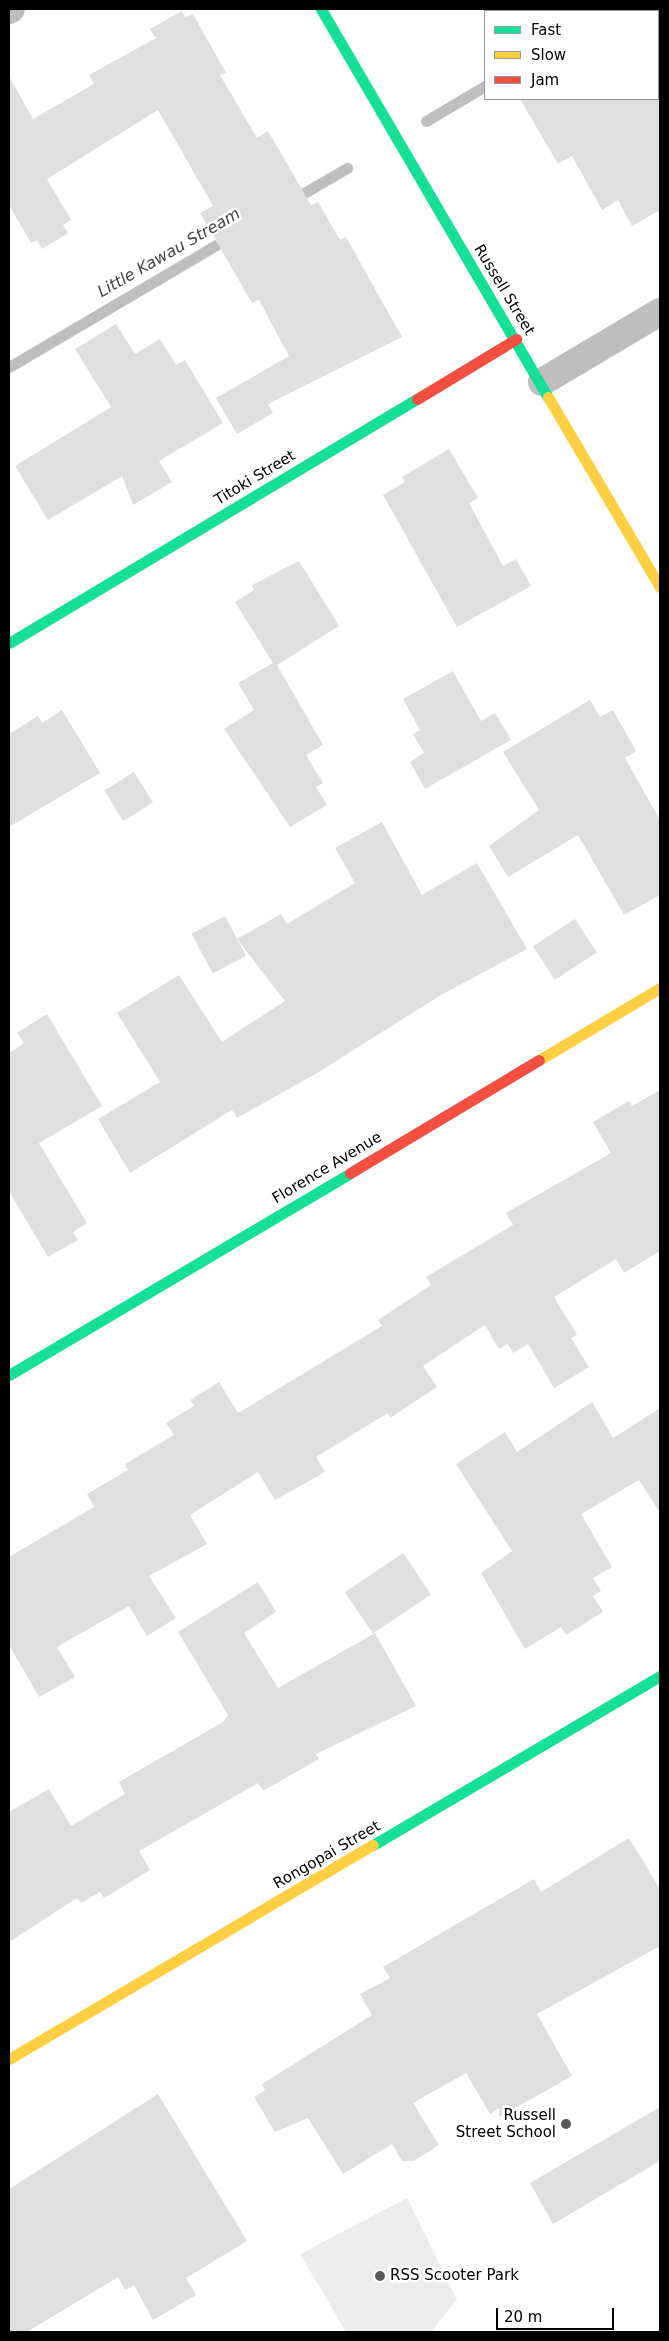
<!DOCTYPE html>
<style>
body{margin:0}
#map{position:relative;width:669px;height:2341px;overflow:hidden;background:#fff;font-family:"DejaVu Sans",sans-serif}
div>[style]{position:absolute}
.green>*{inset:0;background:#ececec}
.stream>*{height:11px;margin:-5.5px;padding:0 5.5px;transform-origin:5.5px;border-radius:5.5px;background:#bfbfbf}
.building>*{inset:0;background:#dfdfdf;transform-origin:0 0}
.street>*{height:28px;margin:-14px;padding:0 14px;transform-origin:14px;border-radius:14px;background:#bebebe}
.fast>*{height:11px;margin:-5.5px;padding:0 5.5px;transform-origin:5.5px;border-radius:5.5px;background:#16e098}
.slow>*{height:11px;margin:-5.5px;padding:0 5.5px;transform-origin:5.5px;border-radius:5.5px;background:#ffcf43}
.jam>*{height:11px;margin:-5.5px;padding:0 5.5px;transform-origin:5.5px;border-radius:5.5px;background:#f24e42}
.dots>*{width:14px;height:14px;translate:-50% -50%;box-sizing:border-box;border:2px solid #fff;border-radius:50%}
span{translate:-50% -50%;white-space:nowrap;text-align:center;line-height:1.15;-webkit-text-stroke:5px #fff;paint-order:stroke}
.street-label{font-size:15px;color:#000}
.poi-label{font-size:15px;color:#000}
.right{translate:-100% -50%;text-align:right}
.left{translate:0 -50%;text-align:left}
.water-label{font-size:16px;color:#444;font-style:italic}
.frame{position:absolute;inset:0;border:10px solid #000;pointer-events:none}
.legend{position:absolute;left:484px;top:10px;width:175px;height:90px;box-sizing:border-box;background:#fff;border:1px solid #999;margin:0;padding:6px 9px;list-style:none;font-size:15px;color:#000}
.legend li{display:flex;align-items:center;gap:10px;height:25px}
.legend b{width:25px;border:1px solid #999}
.scale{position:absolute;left:496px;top:2308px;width:118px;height:22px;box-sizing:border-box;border:2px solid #000;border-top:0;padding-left:6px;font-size:15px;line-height:18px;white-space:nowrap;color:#000;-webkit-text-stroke:4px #fff;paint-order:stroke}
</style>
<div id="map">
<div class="green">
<i style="clip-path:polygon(407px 2198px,457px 2299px,431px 2332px,346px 2332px,300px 2254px)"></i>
</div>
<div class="stream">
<i style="left:613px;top:11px;width:4px;rotate:-27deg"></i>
<i style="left:426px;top:121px;width:69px;rotate:-30.7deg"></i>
<i style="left:292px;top:200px;width:64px;rotate:-30.2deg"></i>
<i style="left:9px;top:367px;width:258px;rotate:-30.5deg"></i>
</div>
<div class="building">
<i style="clip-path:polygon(182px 11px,185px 17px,193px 14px,226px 73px,220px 75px,257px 138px,268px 131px,311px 205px,318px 202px,340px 240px,346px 237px,402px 337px,268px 404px,273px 413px,237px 434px,216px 398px,289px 356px,259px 300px,252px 303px,200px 213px,213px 206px,158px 110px,47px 179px,71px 220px,63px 225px,68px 233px,42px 249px,37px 240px,31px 243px,9px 205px,9px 76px,33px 119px,94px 84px,89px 75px,156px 38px,150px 29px)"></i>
<i style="clip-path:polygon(520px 99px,660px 99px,660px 210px,632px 226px,618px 200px,602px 210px,572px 156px,558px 164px)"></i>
<i style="clip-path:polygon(116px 324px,135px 354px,160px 339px,176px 365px,185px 360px,223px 423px,159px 461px,172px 482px,133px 505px,122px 476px,48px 520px,15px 466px,111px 407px,75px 349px)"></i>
<i style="clip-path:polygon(449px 449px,478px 498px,469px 503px,503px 566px,516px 559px,531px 586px,457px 627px,383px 495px,405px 482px,402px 477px)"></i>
<i style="clip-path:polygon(299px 561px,339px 626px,277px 665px,323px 745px,306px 755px,323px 783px,316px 787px,327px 805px,290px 827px,224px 729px,254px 710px,238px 683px,273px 663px,235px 602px,254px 590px,252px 585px)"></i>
<i style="clip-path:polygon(453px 671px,481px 721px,495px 713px,511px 740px,425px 789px,410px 762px,424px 753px,413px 734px,420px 730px,403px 699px)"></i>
<i style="clip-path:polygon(590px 700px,600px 717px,613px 710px,636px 751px,625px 758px,660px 820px,660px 895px,624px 915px,578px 835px,508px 877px,489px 846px,539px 810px,503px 752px)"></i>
<i style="clip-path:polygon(62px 710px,100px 773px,9px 827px,9px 734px,38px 716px,42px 723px)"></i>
<i style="left:134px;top:772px;width:36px;height:35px;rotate:58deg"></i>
<i style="clip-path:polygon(382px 822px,422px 895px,477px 863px,527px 949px,441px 995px,317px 1073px,237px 1118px,232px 1110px,130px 1173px,98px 1119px,160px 1082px,117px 1013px,179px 975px,222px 1042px,285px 1001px,237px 939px,281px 914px,287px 924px,355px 883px,335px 848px)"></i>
<i style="left:225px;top:916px;width:45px;height:38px;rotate:62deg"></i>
<i style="left:575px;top:919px;width:40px;height:50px;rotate:57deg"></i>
<i style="clip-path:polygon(47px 1014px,102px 1106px,39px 1143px,87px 1223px,73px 1232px,78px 1240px,48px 1257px,9px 1191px,9px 1053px,24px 1043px,17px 1033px)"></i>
<i style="clip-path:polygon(660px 1090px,660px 1251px,624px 1273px,616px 1259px,554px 1297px,577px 1335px,571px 1338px,589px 1367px,554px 1388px,528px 1344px,513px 1353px,508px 1344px,499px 1349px,485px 1325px,423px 1366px,437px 1387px,390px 1418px,388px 1413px,316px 1457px,325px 1472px,275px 1500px,258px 1472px,190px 1515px,207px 1544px,149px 1576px,176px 1618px,147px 1636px,129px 1606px,57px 1647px,75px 1677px,39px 1697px,9px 1645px,9px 1557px,94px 1507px,87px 1494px,128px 1470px,125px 1464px,174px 1435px,166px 1423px,194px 1406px,190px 1400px,219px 1382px,238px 1413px,382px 1326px,378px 1320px,431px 1285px,426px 1277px,513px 1225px,506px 1213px,611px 1153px,593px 1122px,629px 1101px,632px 1106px)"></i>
<i style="clip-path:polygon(592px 1402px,613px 1438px,660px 1408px,660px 1513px,639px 1480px,581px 1514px,612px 1567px,593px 1578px,601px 1591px,593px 1596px,603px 1612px,566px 1635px,561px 1627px,525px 1649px,481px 1573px,512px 1551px,456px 1464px,505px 1432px,517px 1452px)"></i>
<i style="left:403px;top:1553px;width:50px;height:70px;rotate:56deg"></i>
<i style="clip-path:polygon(258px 1582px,276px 1612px,244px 1633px,278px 1688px,375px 1633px,416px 1706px,316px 1754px,319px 1759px,263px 1791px,258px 1783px,139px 1851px,150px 1870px,104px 1898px,100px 1892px,81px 1903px,77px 1898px,9px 1942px,9px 1812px,49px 1789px,71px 1826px,125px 1794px,119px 1782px,223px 1722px,228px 1715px,178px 1632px)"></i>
<i style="clip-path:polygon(629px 1838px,660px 1889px,660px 1946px,537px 2014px,572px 2076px,499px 2117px,499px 2108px,490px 2114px,466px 2073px,413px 2103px,439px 2145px,414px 2161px,402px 2161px,392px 2144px,343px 2174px,308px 2118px,275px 2132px,254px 2097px,265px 2090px,262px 2084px,372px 2015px,360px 1994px,390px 1978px,383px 1967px,534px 1879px,541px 1892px)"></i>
<i style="clip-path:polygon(158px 2094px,247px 2241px,186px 2278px,196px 2295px,153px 2320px,134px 2285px,125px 2290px,118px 2277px,27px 2332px,9px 2332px,9px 2189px)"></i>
<i style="clip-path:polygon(660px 2107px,660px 2161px,553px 2224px,530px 2183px)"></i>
</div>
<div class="street">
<i style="left:9px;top:10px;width:2px;rotate:-27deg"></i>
<i style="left:542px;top:382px;width:137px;rotate:-30.7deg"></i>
</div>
<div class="fast">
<i style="left:321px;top:9px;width:450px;rotate:59.7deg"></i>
<i style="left:9px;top:643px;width:475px;rotate:-30.9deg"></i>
<i style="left:9px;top:1375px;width:396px;rotate:-30.6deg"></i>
<i style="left:373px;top:1845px;width:333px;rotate:-30.5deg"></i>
</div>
<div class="slow">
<i style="left:548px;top:397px;width:221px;rotate:59.5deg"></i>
<i style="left:539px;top:1060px;width:141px;rotate:-30.8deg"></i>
<i style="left:9px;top:2059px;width:422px;rotate:-30.5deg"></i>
</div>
<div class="jam">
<i style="left:417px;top:399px;width:116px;rotate:-31.2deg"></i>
<i style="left:350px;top:1173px;width:220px;rotate:-30.9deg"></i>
</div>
<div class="dots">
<i style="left:566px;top:2124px;background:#595959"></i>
<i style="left:380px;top:2276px;background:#595959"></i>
</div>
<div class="street-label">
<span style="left:504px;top:290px;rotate:59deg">Russell Street</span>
<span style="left:255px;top:478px;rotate:-31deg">Titoki Street</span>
<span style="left:327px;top:1168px;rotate:-31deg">Florence Avenue</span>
<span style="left:327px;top:1855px;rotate:-30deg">Rongopai Street</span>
</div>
<div class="poi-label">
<span class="right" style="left:556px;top:2124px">Russell<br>Street School</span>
<span class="left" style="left:390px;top:2276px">RSS Scooter Park</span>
</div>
<div class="water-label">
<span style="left:169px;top:253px;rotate:-30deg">Little Kawau Stream</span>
</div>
<div class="frame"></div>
<ul class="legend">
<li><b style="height:6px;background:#16e098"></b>Fast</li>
<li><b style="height:6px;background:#ffcf43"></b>Slow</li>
<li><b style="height:6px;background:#f24e42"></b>Jam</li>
</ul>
<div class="scale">20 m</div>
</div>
